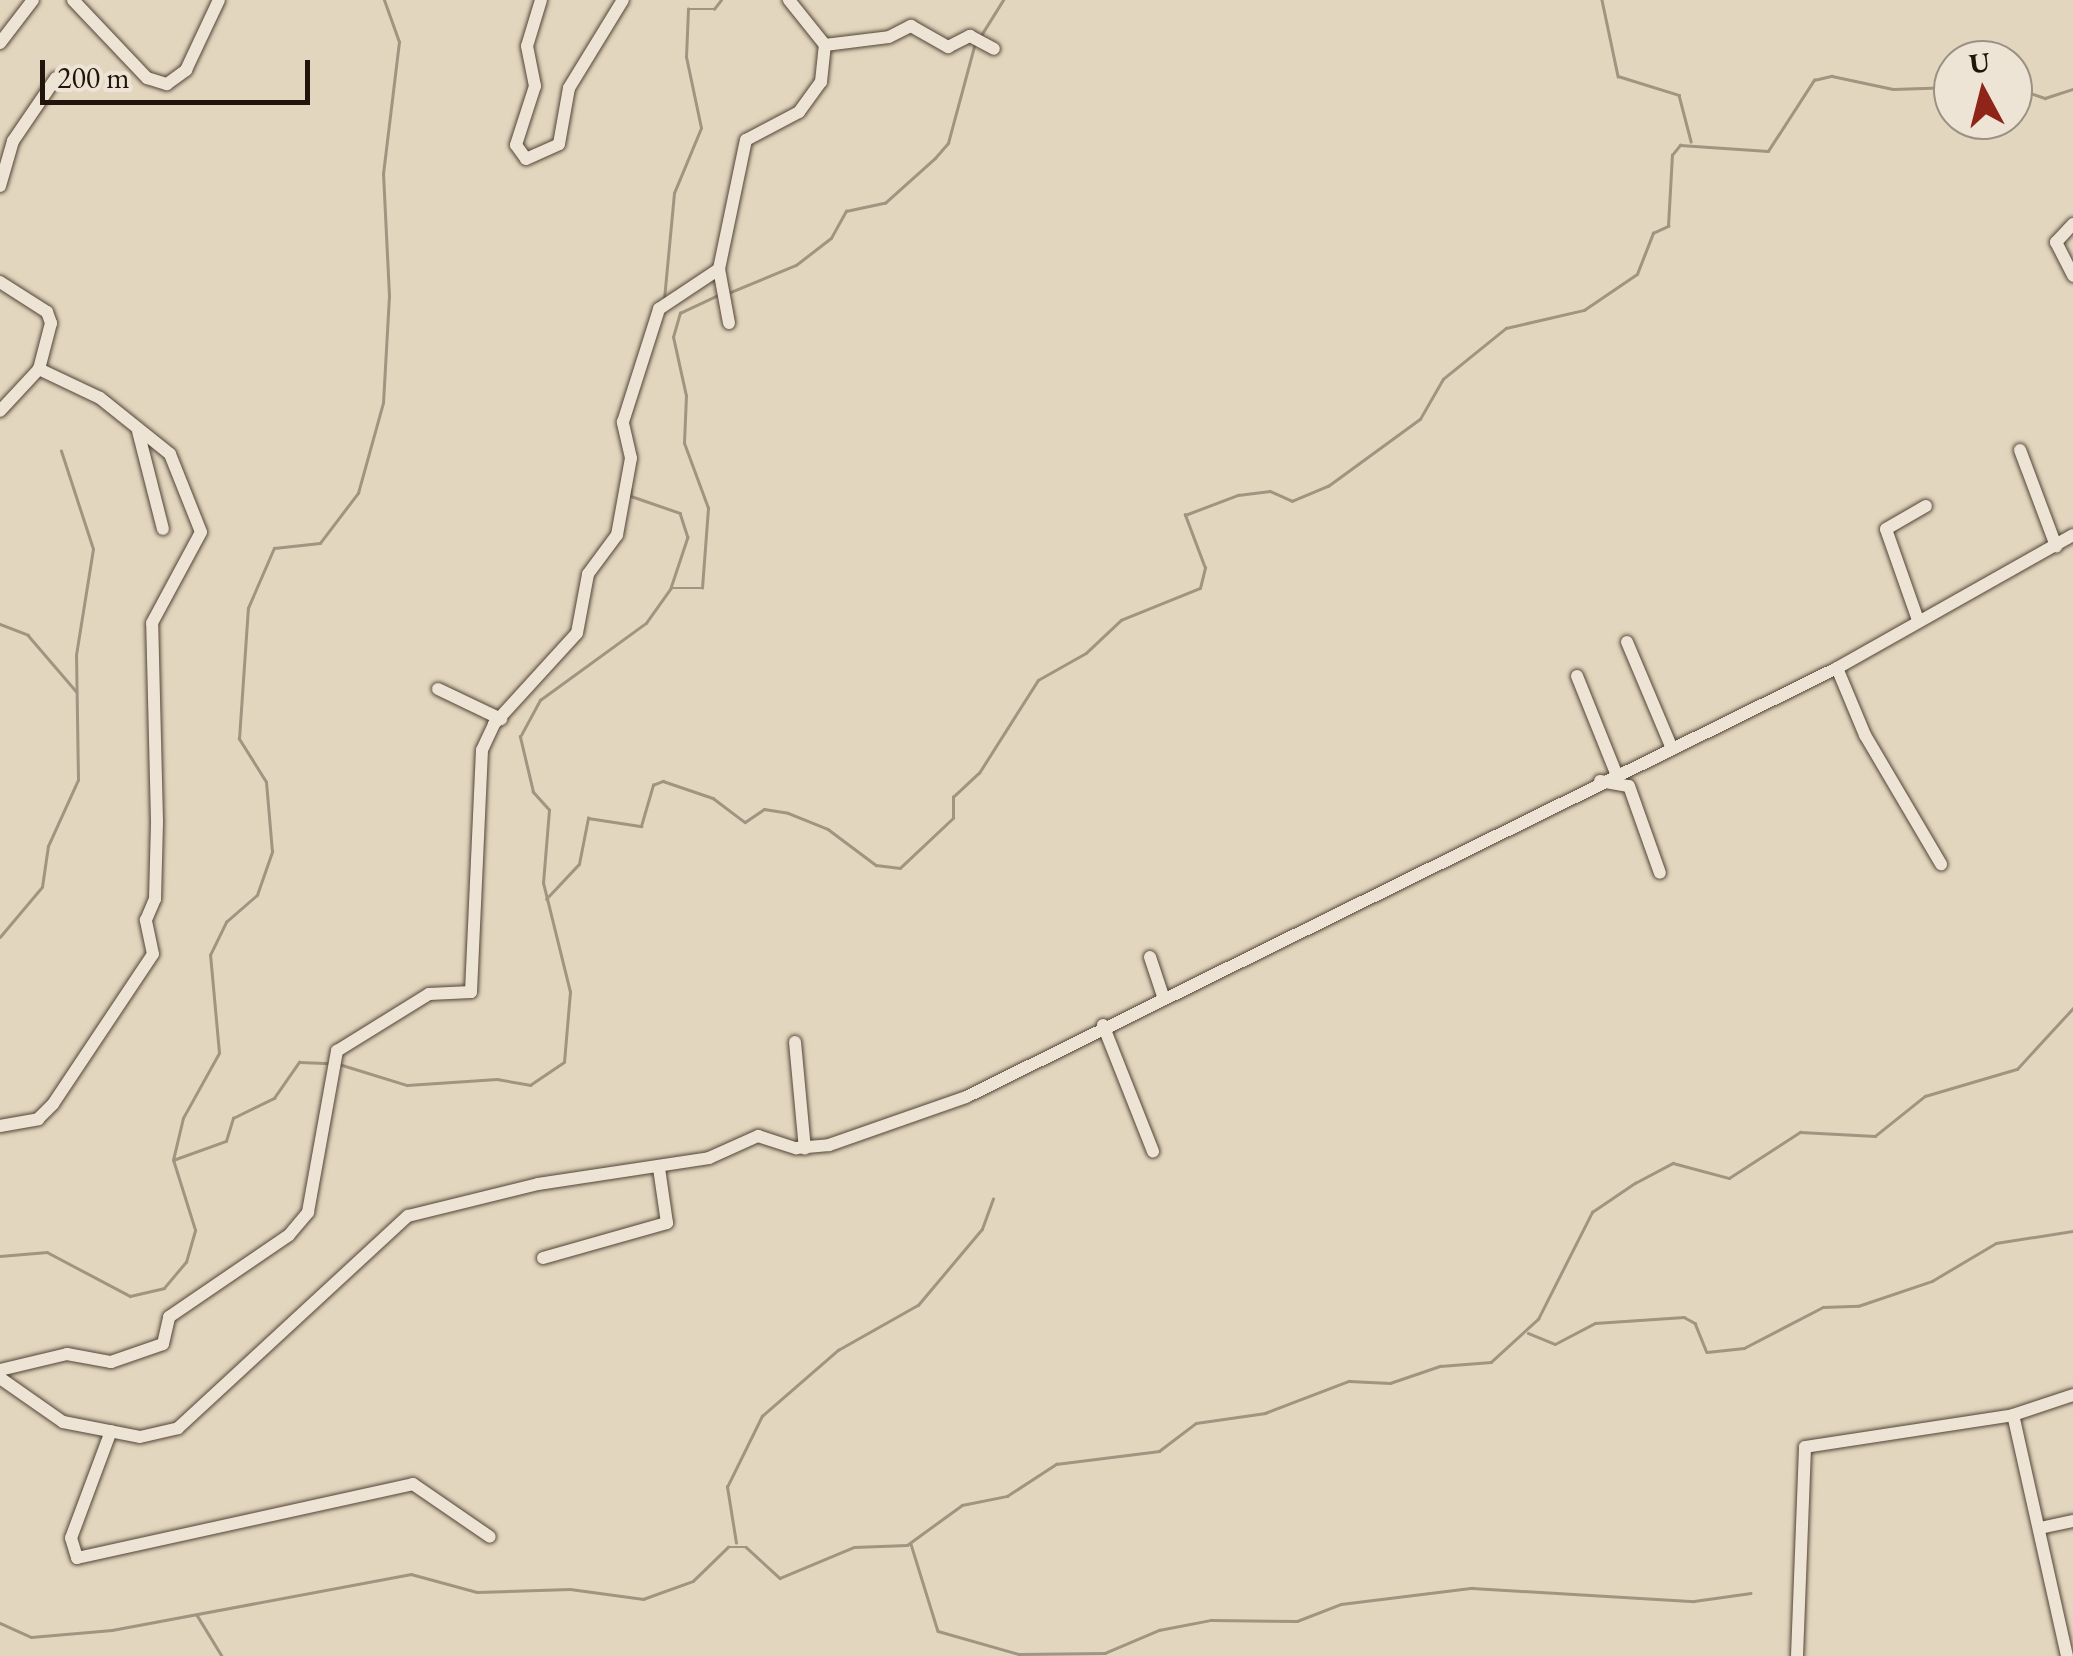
<!DOCTYPE html>
<style>
body{margin:0}
#map{position:relative;width:2073px;height:1656px;overflow:hidden;background:#e3d6be;font-family:"EB Garamond",serif}
div>[style]{position:absolute}
.stream>*{height:2.5px;margin:-1.25px;padding:0 1.25px;transform-origin:1.25px;border-radius:1.25px;background:#a19481}
.roads{filter:drop-shadow(0 0 2px #524437) drop-shadow(0 0 2px #524437)}
.minor>*{height:12px;margin:-6px;padding:0 6px;transform-origin:6px;border-radius:6px;background:#ede4d5}
span{translate:-50% -50%;white-space:nowrap;text-align:center;line-height:1.15;-webkit-text-stroke:10px #ede4d5;paint-order:stroke}
.north{position:absolute;left:1933px;top:40px;width:100px;height:100px;box-sizing:border-box;background:#ede4d5;border:2px solid #9b9184;border-radius:50%;rotate:353deg;font-size:28px;font-weight:700;line-height:40px;text-align:center;color:#21140a}
.north::after{content:'';display:block;margin:auto;width:35px;height:45px;background:#8f2418;clip-path:polygon(50% 0,100% 100%,50% 72%,0 100%)}
.scale{position:absolute;left:40px;top:60px;width:270px;height:45px;box-sizing:border-box;border:5px solid #21140a;border-top:0;padding-left:12px;font-size:30px;line-height:35px;white-space:nowrap;color:#21140a;-webkit-text-stroke:8px #ede4d5;paint-order:stroke}
</style>
<div id="map">
<div class="stream">
<i style="left:1602px;top:0;width:78px;rotate:78.1deg"></i>
<i style="left:1618px;top:76px;width:64px;rotate:17.3deg"></i>
<i style="left:1679px;top:95px;width:48px;rotate:75.4deg"></i>
<i style="left:980px;top:37px;width:44px;rotate:-58.1deg"></i>
<i style="left:2013px;top:87px;width:34px;rotate:19deg"></i>
<i style="left:2045px;top:98px;width:29px;rotate:-18deg"></i>
<i style="left:731px;top:292px;width:70px;rotate:-22.6deg"></i>
<i style="left:796px;top:265px;width:44px;rotate:-37.6deg"></i>
<i style="left:831px;top:238px;width:31px;rotate:-61deg"></i>
<i style="left:846px;top:211px;width:40px;rotate:-12deg"></i>
<i style="left:885px;top:203px;width:67px;rotate:-42deg"></i>
<i style="left:935px;top:158px;width:20px;rotate:-49deg"></i>
<i style="left:948px;top:143px;width:104px;rotate:-74.9deg"></i>
<i style="left:664px;top:299px;width:106px;rotate:-84.6deg"></i>
<i style="left:674px;top:193px;width:70px;rotate:-67.4deg"></i>
<i style="left:701px;top:128px;width:73px;rotate:-101.9deg"></i>
<i style="left:686px;top:57px;width:48px;rotate:-87.6deg"></i>
<i style="left:688px;top:9px;width:26px"></i>
<i style="left:714px;top:9px;width:11px;rotate:-52deg"></i>
<i style="left:631px;top:489px;width:7px;rotate:90deg"></i>
<i style="left:631px;top:496px;width:52px;rotate:19.1deg"></i>
<i style="left:680px;top:513px;width:25px;rotate:72deg"></i>
<i style="left:688px;top:537px;width:54px;rotate:108.4deg"></i>
<i style="left:0;top:624px;width:30px;rotate:21deg"></i>
<i style="left:28px;top:635px;width:74px;rotate:49.4deg"></i>
<i style="left:546px;top:899px;width:48px;rotate:-46.7deg"></i>
<i style="left:579px;top:864px;width:47px;rotate:-78.9deg"></i>
<i style="left:588px;top:818px;width:54px;rotate:8.6deg"></i>
<i style="left:641px;top:826px;width:43px;rotate:-73.7deg"></i>
<i style="left:653px;top:785px;width:11px;rotate:-22deg"></i>
<i style="left:663px;top:781px;width:53px;rotate:18.8deg"></i>
<i style="left:713px;top:798px;width:40px;rotate:37deg"></i>
<i style="left:745px;top:822px;width:23px;rotate:-34deg"></i>
<i style="left:764px;top:809px;width:24px;rotate:9deg"></i>
<i style="left:788px;top:813px;width:43px;rotate:21.8deg"></i>
<i style="left:828px;top:829px;width:60px;rotate:36.9deg"></i>
<i style="left:876px;top:865px;width:24px;rotate:7deg"></i>
<i style="left:900px;top:868px;width:73px;rotate:-43.3deg"></i>
<i style="left:953px;top:818px;width:21px;rotate:-90deg"></i>
<i style="left:953px;top:797px;width:35px;rotate:-43deg"></i>
<i style="left:979px;top:773px;width:110px;rotate:-57.6deg"></i>
<i style="left:1038px;top:680px;width:55px;rotate:-29.4deg"></i>
<i style="left:1086px;top:653px;width:48px;rotate:-43.3deg"></i>
<i style="left:1121px;top:620px;width:85px;rotate:-22.1deg"></i>
<i style="left:1200px;top:588px;width:21px;rotate:-76deg"></i>
<i style="left:1205px;top:568px;width:57px;rotate:-110.7deg"></i>
<i style="left:1185px;top:515px;width:57px;rotate:-20.7deg"></i>
<i style="left:1238px;top:495px;width:32px;rotate:-7deg"></i>
<i style="left:1270px;top:491px;width:24px;rotate:24deg"></i>
<i style="left:1292px;top:501px;width:39px;rotate:-23deg"></i>
<i style="left:1328px;top:486px;width:114px;rotate:-36.1deg"></i>
<i style="left:1420px;top:419px;width:46px;rotate:-60.1deg"></i>
<i style="left:1443px;top:379px;width:81px;rotate:-39deg"></i>
<i style="left:1506px;top:328px;width:80px;rotate:-13deg"></i>
<i style="left:1584px;top:310px;width:64px;rotate:-34.2deg"></i>
<i style="left:1637px;top:274px;width:44px;rotate:-68.7deg"></i>
<i style="left:1653px;top:233px;width:17px;rotate:-25deg"></i>
<i style="left:1668px;top:226px;width:71px;rotate:-86.8deg"></i>
<i style="left:1672px;top:155px;width:13px;rotate:-51deg"></i>
<i style="left:1680px;top:145px;width:88px;rotate:3.9deg"></i>
<i style="left:1768px;top:151px;width:85px;rotate:-57.1deg"></i>
<i style="left:1814px;top:80px;width:18px;rotate:-13deg"></i>
<i style="left:1832px;top:76px;width:62px;rotate:12deg"></i>
<i style="left:1893px;top:89px;width:60px;rotate:-1.9deg"></i>
<i style="left:0;top:937px;width:65px;rotate:-50deg"></i>
<i style="left:42px;top:887px;width:41px;rotate:-81.7deg"></i>
<i style="left:48px;top:846px;width:72px;rotate:-65.6deg"></i>
<i style="left:78px;top:780px;width:125px;rotate:-90.9deg"></i>
<i style="left:76px;top:655px;width:107px;rotate:-80.9deg"></i>
<i style="left:93px;top:549px;width:103px;rotate:-108.1deg"></i>
<i style="left:339px;top:1064px;width:71px;rotate:17.2deg"></i>
<i style="left:407px;top:1085px;width:90px;rotate:-3.8deg"></i>
<i style="left:497px;top:1079px;width:34px;rotate:10deg"></i>
<i style="left:530px;top:1085px;width:41px;rotate:-34.1deg"></i>
<i style="left:564px;top:1062px;width:70px;rotate:-85.1deg"></i>
<i style="left:570px;top:992px;width:112px;rotate:-103.9deg"></i>
<i style="left:543px;top:883px;width:73px;rotate:-85.3deg"></i>
<i style="left:549px;top:810px;width:24px;rotate:-132deg"></i>
<i style="left:533px;top:792px;width:57px;rotate:-103.3deg"></i>
<i style="left:520px;top:737px;width:42px;rotate:-61.6deg"></i>
<i style="left:540px;top:700px;width:131px;rotate:-36deg"></i>
<i style="left:646px;top:623px;width:43px;rotate:-54.5deg"></i>
<i style="left:671px;top:588px;width:31px"></i>
<i style="left:702px;top:588px;width:80px;rotate:-85.7deg"></i>
<i style="left:708px;top:508px;width:69px;rotate:-110.3deg"></i>
<i style="left:684px;top:443px;width:47px;rotate:-87.6deg"></i>
<i style="left:686px;top:396px;width:60px;rotate:-102.4deg"></i>
<i style="left:673px;top:337px;width:25px;rotate:-74deg"></i>
<i style="left:680px;top:313px;width:42px;rotate:-25.3deg"></i>
<i style="left:173px;top:1160px;width:56px;rotate:-19.7deg"></i>
<i style="left:226px;top:1141px;width:24px;rotate:-73deg"></i>
<i style="left:233px;top:1118px;width:46px;rotate:-26deg"></i>
<i style="left:274px;top:1098px;width:44px;rotate:-55.2deg"></i>
<i style="left:299px;top:1062px;width:32px;rotate:2deg"></i>
<i style="left:0;top:1256px;width:47px;rotate:-4.9deg"></i>
<i style="left:47px;top:1252px;width:94px;rotate:27.9deg"></i>
<i style="left:130px;top:1296px;width:35px;rotate:-13deg"></i>
<i style="left:164px;top:1288px;width:34px;rotate:-50deg"></i>
<i style="left:186px;top:1262px;width:33px;rotate:-74deg"></i>
<i style="left:195px;top:1230px;width:73px;rotate:-107.4deg"></i>
<i style="left:173px;top:1160px;width:43px;rotate:-76.6deg"></i>
<i style="left:183px;top:1118px;width:74px;rotate:-61deg"></i>
<i style="left:219px;top:1053px;width:98px;rotate:-95.2deg"></i>
<i style="left:210px;top:955px;width:37px;rotate:-64deg"></i>
<i style="left:226px;top:922px;width:41px;rotate:-41.1deg"></i>
<i style="left:257px;top:895px;width:46px;rotate:-70.8deg"></i>
<i style="left:272px;top:852px;width:70px;rotate:-94.9deg"></i>
<i style="left:266px;top:782px;width:51px;rotate:-122.1deg"></i>
<i style="left:239px;top:739px;width:131px;rotate:-86.1deg"></i>
<i style="left:248px;top:608px;width:65px;rotate:-66.6deg"></i>
<i style="left:274px;top:548px;width:46px;rotate:-6.2deg"></i>
<i style="left:320px;top:543px;width:63px;rotate:-52.8deg"></i>
<i style="left:358px;top:493px;width:93px;rotate:-74.5deg"></i>
<i style="left:383px;top:403px;width:107px;rotate:-86.8deg"></i>
<i style="left:389px;top:296px;width:122px;rotate:-92.8deg"></i>
<i style="left:383px;top:174px;width:133px;rotate:-83.1deg"></i>
<i style="left:399px;top:42px;width:45px;rotate:-109.7deg"></i>
<i style="left:1528px;top:1333px;width:29px;rotate:22deg"></i>
<i style="left:1555px;top:1344px;width:45px;rotate:-27.7deg"></i>
<i style="left:1595px;top:1323px;width:89px;rotate:-3.9deg"></i>
<i style="left:1684px;top:1317px;width:13px;rotate:29deg"></i>
<i style="left:1695px;top:1323px;width:31px;rotate:68deg"></i>
<i style="left:1707px;top:1352px;width:37px;rotate:-6deg"></i>
<i style="left:1744px;top:1348px;width:89px;rotate:-27.4deg"></i>
<i style="left:1823px;top:1307px;width:35px;rotate:-2deg"></i>
<i style="left:1858px;top:1306px;width:78px;rotate:-18.7deg"></i>
<i style="left:1932px;top:1281px;width:74px;rotate:-30.7deg"></i>
<i style="left:1996px;top:1243px;width:78px;rotate:-8.9deg"></i>
<i style="left:736px;top:1543px;width:57px;rotate:-99.1deg"></i>
<i style="left:727px;top:1487px;width:79px;rotate:-63.8deg"></i>
<i style="left:762px;top:1416px;width:101px;rotate:-41deg"></i>
<i style="left:838px;top:1350px;width:92px;rotate:-29.4deg"></i>
<i style="left:918px;top:1305px;width:99px;rotate:-49.9deg"></i>
<i style="left:982px;top:1229px;width:32px;rotate:-70deg"></i>
<i style="left:911px;top:1544px;width:91px;rotate:72.8deg"></i>
<i style="left:938px;top:1631px;width:84px;rotate:15.9deg"></i>
<i style="left:1019px;top:1654px;width:86px;rotate:-0.7deg"></i>
<i style="left:1105px;top:1653px;width:59px;rotate:-23.1deg"></i>
<i style="left:1159px;top:1630px;width:53px;rotate:-10.9deg"></i>
<i style="left:1211px;top:1620px;width:86px;rotate:0.7deg"></i>
<i style="left:1297px;top:1621px;width:47px;rotate:-21.1deg"></i>
<i style="left:1341px;top:1604px;width:132px;rotate:-7deg"></i>
<i style="left:1472px;top:1588px;width:222px;rotate:3.4deg"></i>
<i style="left:1694px;top:1601px;width:57px;rotate:-8.1deg"></i>
<i style="left:197px;top:1615px;width:48px;rotate:58.6deg"></i>
<i style="left:0;top:1623px;width:34px;rotate:24deg"></i>
<i style="left:31px;top:1637px;width:81px;rotate:-4.9deg"></i>
<i style="left:112px;top:1630px;width:304px;rotate:-10.6deg"></i>
<i style="left:411px;top:1574px;width:68px;rotate:15.3deg"></i>
<i style="left:477px;top:1592px;width:93px;rotate:-1.8deg"></i>
<i style="left:570px;top:1589px;width:74px;rotate:7.8deg"></i>
<i style="left:643px;top:1599px;width:53px;rotate:-19.8deg"></i>
<i style="left:693px;top:1581px;width:49px;rotate:-44.2deg"></i>
<i style="left:728px;top:1547px;width:18px"></i>
<i style="left:746px;top:1547px;width:46px;rotate:42.4deg"></i>
<i style="left:780px;top:1578px;width:80px;rotate:-22.7deg"></i>
<i style="left:854px;top:1547px;width:53px;rotate:-2.2deg"></i>
<i style="left:907px;top:1545px;width:68px;rotate:-36deg"></i>
<i style="left:962px;top:1505px;width:46px;rotate:-11.3deg"></i>
<i style="left:1007px;top:1496px;width:59px;rotate:-33.1deg"></i>
<i style="left:1056px;top:1464px;width:104px;rotate:-7.2deg"></i>
<i style="left:1159px;top:1451px;width:46px;rotate:-37.1deg"></i>
<i style="left:1196px;top:1423px;width:70px;rotate:-8.2deg"></i>
<i style="left:1265px;top:1413px;width:90px;rotate:-20.9deg"></i>
<i style="left:1349px;top:1381px;width:41px;rotate:2.8deg"></i>
<i style="left:1390px;top:1383px;width:53px;rotate:-18.8deg"></i>
<i style="left:1440px;top:1366px;width:51px;rotate:-4.5deg"></i>
<i style="left:1491px;top:1362px;width:64px;rotate:-42.5deg"></i>
<i style="left:1538px;top:1319px;width:120px;rotate:-63.2deg"></i>
<i style="left:1592px;top:1212px;width:52px;rotate:-34deg"></i>
<i style="left:1635px;top:1183px;width:43px;rotate:-27.8deg"></i>
<i style="left:1673px;top:1163px;width:58px;rotate:15deg"></i>
<i style="left:1729px;top:1178px;width:85px;rotate:-32.9deg"></i>
<i style="left:1800px;top:1132px;width:75px;rotate:3.1deg"></i>
<i style="left:1875px;top:1136px;width:64px;rotate:-38.7deg"></i>
<i style="left:1925px;top:1096px;width:96px;rotate:-16.4deg"></i>
<i style="left:2017px;top:1069px;width:83px;rotate:-47.4deg"></i>
</div>
<div class="roads">
<div class="minor">
<i style="left:73px;top:0;width:108px;rotate:46.5deg"></i>
<i style="left:147px;top:78px;width:21px;rotate:17deg"></i>
<i style="left:167px;top:84px;width:24px;rotate:-36deg"></i>
<i style="left:186px;top:70px;width:77px;rotate:-64.8deg"></i>
<i style="left:541px;top:0;width:48px;rotate:106.9deg"></i>
<i style="left:527px;top:46px;width:41px;rotate:78.7deg"></i>
<i style="left:535px;top:86px;width:62px;rotate:107.9deg"></i>
<i style="left:516px;top:145px;width:17px;rotate:54deg"></i>
<i style="left:526px;top:159px;width:36px;rotate:-24deg"></i>
<i style="left:559px;top:144px;width:57px;rotate:-79.9deg"></i>
<i style="left:569px;top:88px;width:103px;rotate:-58.5deg"></i>
<i style="left:0;top:43px;width:54px;rotate:-52.5deg"></i>
<i style="left:825px;top:45px;width:64px;rotate:-7.1deg"></i>
<i style="left:889px;top:37px;width:25px;rotate:-27deg"></i>
<i style="left:911px;top:26px;width:43px;rotate:29.6deg"></i>
<i style="left:948px;top:47px;width:25px;rotate:-27deg"></i>
<i style="left:970px;top:36px;width:27px;rotate:28deg"></i>
<i style="left:0;top:186px;width:47px;rotate:-73.9deg"></i>
<i style="left:13px;top:141px;width:76px;rotate:-55.7deg"></i>
<i style="left:2073px;top:224px;width:25px;rotate:133deg"></i>
<i style="left:2056px;top:242px;width:38px;rotate:63deg"></i>
<i style="left:0;top:282px;width:56px;rotate:32.6deg"></i>
<i style="left:47px;top:312px;width:12px;rotate:70deg"></i>
<i style="left:51px;top:323px;width:48px;rotate:104.6deg"></i>
<i style="left:39px;top:369px;width:57px;rotate:132.9deg"></i>
<i style="left:729px;top:323px;width:55px;rotate:-100.5deg"></i>
<i style="left:719px;top:269px;width:132px;rotate:-78.2deg"></i>
<i style="left:746px;top:140px;width:60px;rotate:-27.8deg"></i>
<i style="left:799px;top:112px;width:37px;rotate:-54deg"></i>
<i style="left:821px;top:82px;width:37px;rotate:-84deg"></i>
<i style="left:825px;top:45px;width:58px;rotate:-128.7deg"></i>
<i style="left:138px;top:431px;width:101px;rotate:75.7deg"></i>
<i style="left:2020px;top:450px;width:103px;rotate:69.4deg"></i>
<i style="left:1918px;top:620px;width:96px;rotate:-109.4deg"></i>
<i style="left:1886px;top:529px;width:46px;rotate:-29.9deg"></i>
<i style="left:1627px;top:642px;width:113px;rotate:67.1deg"></i>
<i style="left:1837px;top:668px;width:73px;rotate:67.3deg"></i>
<i style="left:1865px;top:735px;width:150px;rotate:59.5deg"></i>
<i style="left:1577px;top:676px;width:105px;rotate:68.1deg"></i>
<i style="left:438px;top:689px;width:70px;rotate:25.5deg"></i>
<i style="left:1600px;top:781px;width:29px;rotate:10deg"></i>
<i style="left:1629px;top:786px;width:92px;rotate:70.4deg"></i>
<i style="left:1150px;top:957px;width:41px;rotate:71.6deg"></i>
<i style="left:1103px;top:1025px;width:136px;rotate:68.4deg"></i>
<i style="left:795px;top:1042px;width:107px;rotate:84.7deg"></i>
<i style="left:0;top:1126px;width:39px;rotate:-10deg"></i>
<i style="left:38px;top:1119px;width:21px;rotate:-45deg"></i>
<i style="left:53px;top:1104px;width:180px;rotate:-56.3deg"></i>
<i style="left:153px;top:954px;width:35px;rotate:-102deg"></i>
<i style="left:146px;top:920px;width:23px;rotate:-67deg"></i>
<i style="left:155px;top:899px;width:78px;rotate:-88.5deg"></i>
<i style="left:157px;top:821px;width:198px;rotate:-91.4deg"></i>
<i style="left:152px;top:623px;width:103px;rotate:-61.7deg"></i>
<i style="left:201px;top:532px;width:84px;rotate:-111.7deg"></i>
<i style="left:170px;top:454px;width:90px;rotate:-141.3deg"></i>
<i style="left:100px;top:398px;width:68px;rotate:-154.6deg"></i>
<i style="left:543px;top:1258px;width:129px;rotate:-15.8deg"></i>
<i style="left:667px;top:1223px;width:56px;rotate:-98.3deg"></i>
<i style="left:0;top:1370px;width:69px;rotate:-13.4deg"></i>
<i style="left:67px;top:1354px;width:45px;rotate:10.3deg"></i>
<i style="left:111px;top:1362px;width:55px;rotate:-19.1deg"></i>
<i style="left:163px;top:1344px;width:28px;rotate:-77deg"></i>
<i style="left:169px;top:1317px;width:145px;rotate:-34.3deg"></i>
<i style="left:289px;top:1235px;width:30px;rotate:-50deg"></i>
<i style="left:308px;top:1212px;width:164px;rotate:-79.8deg"></i>
<i style="left:337px;top:1051px;width:108px;rotate:-31.8deg"></i>
<i style="left:429px;top:994px;width:42px;rotate:-2.7deg"></i>
<i style="left:471px;top:992px;width:242px;rotate:-87.4deg"></i>
<i style="left:482px;top:750px;width:29px;rotate:-65deg"></i>
<i style="left:494px;top:724px;width:123px;rotate:-47.6deg"></i>
<i style="left:577px;top:633px;width:60px;rotate:-79.4deg"></i>
<i style="left:588px;top:574px;width:49px;rotate:-53.4deg"></i>
<i style="left:617px;top:535px;width:78px;rotate:-79.7deg"></i>
<i style="left:631px;top:458px;width:37px;rotate:-103deg"></i>
<i style="left:623px;top:422px;width:119px;rotate:-72.3deg"></i>
<i style="left:659px;top:309px;width:72px;rotate:-33.7deg"></i>
<i style="left:0;top:1378px;width:77px;rotate:34.9deg"></i>
<i style="left:63px;top:1422px;width:78px;rotate:11deg"></i>
<i style="left:140px;top:1437px;width:39px;rotate:-13deg"></i>
<i style="left:178px;top:1428px;width:313px;rotate:-42.7deg"></i>
<i style="left:408px;top:1216px;width:134px;rotate:-13.8deg"></i>
<i style="left:538px;top:1184px;width:173px;rotate:-8.6deg"></i>
<i style="left:709px;top:1158px;width:54px;rotate:-24.2deg"></i>
<i style="left:758px;top:1136px;width:40px;rotate:18deg"></i>
<i style="left:796px;top:1148px;width:33px;rotate:-5deg"></i>
<i style="left:829px;top:1145px;width:145px;rotate:-19.3deg"></i>
<i style="left:966px;top:1097px;width:971px;rotate:-26.22deg"></i>
<i style="left:1837px;top:668px;width:271px;rotate:-29.4deg"></i>
<i style="left:111px;top:1431px;width:114px;rotate:110.5deg"></i>
<i style="left:71px;top:1538px;width:21px;rotate:73deg"></i>
<i style="left:77px;top:1558px;width:344px;rotate:-12.4deg"></i>
<i style="left:413px;top:1484px;width:93px;rotate:34.5deg"></i>
<i style="left:2040px;top:1528px;width:34px;rotate:-12deg"></i>
<i style="left:1797px;top:1656px;width:209px;rotate:-87.8deg"></i>
<i style="left:1805px;top:1447px;width:210px;rotate:-8.7deg"></i>
<i style="left:2067px;top:1656px;width:247px;rotate:-102.6deg"></i>
<i style="left:2013px;top:1415px;width:63px;rotate:-18.4deg"></i>
</div>
</div>
<div class="north">U</div>
<div class="scale">200 m</div>
</div>
